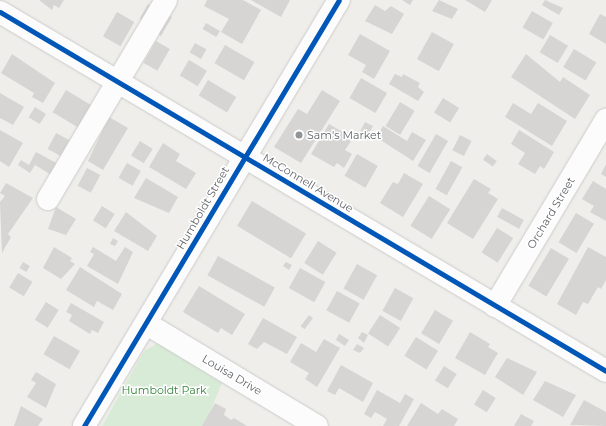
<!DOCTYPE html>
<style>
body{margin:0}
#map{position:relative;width:606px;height:426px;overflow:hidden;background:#efeeea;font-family:Montserrat,sans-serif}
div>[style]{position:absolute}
.green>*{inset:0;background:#d8ebd6}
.building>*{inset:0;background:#d6d5d3;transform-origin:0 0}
.roads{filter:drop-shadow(0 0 1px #cbcccc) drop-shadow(0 0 1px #cbcccc)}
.minor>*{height:22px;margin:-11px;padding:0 11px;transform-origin:11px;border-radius:11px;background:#fdfcfc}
.cycleway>*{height:5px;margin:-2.5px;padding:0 2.5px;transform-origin:2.5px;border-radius:2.5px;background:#0057b8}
.dots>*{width:11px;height:11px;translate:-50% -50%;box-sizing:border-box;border:2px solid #fff;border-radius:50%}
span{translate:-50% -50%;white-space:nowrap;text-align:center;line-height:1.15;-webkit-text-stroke:3px #fff;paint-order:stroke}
.poi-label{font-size:11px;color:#5f6368}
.left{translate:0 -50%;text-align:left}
.street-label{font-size:11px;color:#5f6368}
.park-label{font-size:11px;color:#348238}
</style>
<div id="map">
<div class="green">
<i style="clip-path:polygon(158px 343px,222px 383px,204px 426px,102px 426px,144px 351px)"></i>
</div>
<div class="building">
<i style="clip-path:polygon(39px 0,64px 0,59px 8px,54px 5px,52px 10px)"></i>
<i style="clip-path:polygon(207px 0,243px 0,261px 10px,242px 44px,221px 32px,229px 19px,204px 6px)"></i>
<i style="clip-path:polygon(251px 0,290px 0,281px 17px)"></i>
<i style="clip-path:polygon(402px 0,413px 0,410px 5px)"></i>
<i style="clip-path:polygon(439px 0,458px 9px,452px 19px,432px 11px)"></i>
<i style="clip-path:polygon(465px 0,492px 0,485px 12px)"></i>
<i style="clip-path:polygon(545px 0,563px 8px,559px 15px,542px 5px)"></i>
<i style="left:148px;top:4px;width:8px;height:17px;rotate:30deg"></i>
<i style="clip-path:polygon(375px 5px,385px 11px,391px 6px,404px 14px,392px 34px,365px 21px)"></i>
<i style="left:532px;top:11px;width:24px;height:19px;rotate:30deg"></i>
<i style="left:117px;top:12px;width:20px;height:28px;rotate:30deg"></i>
<i style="left:165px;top:13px;width:8px;height:22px;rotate:30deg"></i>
<i style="clip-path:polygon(600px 14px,606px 17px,606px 44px,589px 34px)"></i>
<i style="left:206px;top:23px;width:16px;height:7px;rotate:30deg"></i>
<i style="left:432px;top:32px;width:25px;height:31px;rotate:29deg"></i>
<i style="clip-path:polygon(360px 34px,390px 51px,374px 79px,362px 72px,366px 65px,348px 55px)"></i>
<i style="left:550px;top:35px;width:21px;height:20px;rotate:31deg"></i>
<i style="left:156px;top:41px;width:16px;height:25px;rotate:30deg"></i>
<i style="left:195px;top:43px;width:13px;height:11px;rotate:29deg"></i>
<i style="left:225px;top:45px;width:34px;height:21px;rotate:30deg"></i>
<i style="left:574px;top:49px;width:26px;height:21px;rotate:31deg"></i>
<i style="clip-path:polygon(12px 54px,55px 83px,43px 103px,32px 97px,34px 93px,1px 73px)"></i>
<i style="clip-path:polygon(526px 54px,560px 82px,563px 77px,590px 95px,575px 119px,511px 77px)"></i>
<i style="left:189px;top:60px;width:21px;height:18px;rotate:31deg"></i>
<i style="clip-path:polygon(395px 74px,402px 77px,403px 74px,420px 83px,418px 87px,424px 92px,418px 101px,389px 84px)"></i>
<i style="left:361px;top:78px;width:30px;height:23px;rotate:30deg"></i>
<i style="left:208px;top:80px;width:33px;height:18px;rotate:31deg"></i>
<i style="left:66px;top:90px;width:33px;height:26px;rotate:31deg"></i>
<i style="clip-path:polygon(322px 90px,340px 101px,301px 163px,274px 147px,298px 109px,307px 114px)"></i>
<i style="clip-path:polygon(0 93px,24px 107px,13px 125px,0 118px)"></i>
<i style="left:443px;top:98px;width:19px;height:17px;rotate:32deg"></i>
<i style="left:400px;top:102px;width:17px;height:28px;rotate:31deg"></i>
<i style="clip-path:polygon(513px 103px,531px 114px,538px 103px,567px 121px,552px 146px,505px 117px)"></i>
<i style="left:35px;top:107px;width:13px;height:12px;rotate:32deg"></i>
<i style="clip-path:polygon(109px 117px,128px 128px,103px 170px,88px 161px)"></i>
<i style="left:365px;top:122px;width:9px;height:15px;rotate:27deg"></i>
<i style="clip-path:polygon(329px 124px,353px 138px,345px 150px,352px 154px,344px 168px,337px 163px,334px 167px,311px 154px)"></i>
<i style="clip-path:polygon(383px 126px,407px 141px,412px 132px,426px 140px,413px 161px,376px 137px)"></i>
<i style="clip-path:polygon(0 130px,23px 143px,9px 167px,0 161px)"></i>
<i style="clip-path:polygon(519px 130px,554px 152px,544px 169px,540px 166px,535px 174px,518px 164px,525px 153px,511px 144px)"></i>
<i style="left:56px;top:133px;width:15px;height:18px;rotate:28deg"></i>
<i style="left:436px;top:134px;width:14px;height:37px;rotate:30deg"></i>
<i style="left:460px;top:135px;width:13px;height:17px;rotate:27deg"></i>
<i style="left:140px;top:141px;width:15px;height:17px;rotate:32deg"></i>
<i style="clip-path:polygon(163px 143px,180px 154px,176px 161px,196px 173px,186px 189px,149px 167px)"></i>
<i style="clip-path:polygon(36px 152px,60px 165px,53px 176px,35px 165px,30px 173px,18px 165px,21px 160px,29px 165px)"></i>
<i style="left:357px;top:154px;width:24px;height:25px;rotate:30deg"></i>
<i style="left:487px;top:154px;width:12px;height:7px;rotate:35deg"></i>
<i style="left:451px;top:161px;width:13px;height:32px;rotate:29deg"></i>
<i style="left:127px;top:163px;width:16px;height:17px;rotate:30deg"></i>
<i style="clip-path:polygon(606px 164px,606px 177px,601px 174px)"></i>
<i style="left:87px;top:168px;width:15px;height:20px;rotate:28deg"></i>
<i style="clip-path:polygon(404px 173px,423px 184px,403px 217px,380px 203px,393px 182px,398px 184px)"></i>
<i style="clip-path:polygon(146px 178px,178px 197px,169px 213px,134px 198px)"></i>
<i style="clip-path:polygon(474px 179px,491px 189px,488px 193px,498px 199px,473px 239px,447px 223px)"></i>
<i style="clip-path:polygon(593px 181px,606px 189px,606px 221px,590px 212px,594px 206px,582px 199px)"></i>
<i style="clip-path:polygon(6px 183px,33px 198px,8px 234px,11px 237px,2px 253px,0 202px,5px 196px,0 193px)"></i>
<i style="left:429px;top:196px;width:25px;height:35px;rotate:32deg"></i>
<i style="left:252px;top:201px;width:63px;height:29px;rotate:31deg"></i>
<i style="left:102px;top:206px;width:15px;height:17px;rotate:32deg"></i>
<i style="clip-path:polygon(56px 207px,76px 219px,66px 235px,48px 229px)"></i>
<i style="left:502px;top:208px;width:25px;height:10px;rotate:29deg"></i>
<i style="clip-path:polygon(126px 212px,157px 236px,148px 251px,114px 231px)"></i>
<i style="left:576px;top:213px;width:21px;height:34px;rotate:31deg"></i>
<i style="left:497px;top:228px;width:19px;height:29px;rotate:32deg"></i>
<i style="clip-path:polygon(113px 238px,118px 241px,115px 246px,110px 244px)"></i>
<i style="left:318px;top:241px;width:22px;height:26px;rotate:32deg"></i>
<i style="clip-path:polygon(54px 247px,72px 258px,70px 261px,75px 264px,61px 279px,43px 268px)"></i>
<i style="clip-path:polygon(93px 247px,116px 261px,125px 247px,133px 252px,118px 284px,87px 266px,94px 254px,90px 252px)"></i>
<i style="clip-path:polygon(588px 247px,606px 257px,606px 280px,601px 289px,598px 287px,588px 304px,583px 302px,576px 315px,557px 304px)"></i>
<i style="left:551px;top:248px;width:21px;height:44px;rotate:31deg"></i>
<i style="left:218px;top:256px;width:65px;height:22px;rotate:29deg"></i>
<i style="left:23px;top:262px;width:8px;height:7px;rotate:30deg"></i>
<i style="clip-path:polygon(286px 262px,292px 265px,289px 270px,283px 266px)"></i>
<i style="left:357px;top:264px;width:23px;height:28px;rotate:29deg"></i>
<i style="clip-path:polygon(80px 267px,122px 294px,113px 310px,97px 301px,94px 307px,66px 290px)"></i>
<i style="left:300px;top:268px;width:29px;height:23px;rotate:29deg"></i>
<i style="left:18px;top:273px;width:17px;height:17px;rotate:31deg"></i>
<i style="clip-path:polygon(199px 286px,245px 314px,232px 335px,221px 328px,218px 333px,183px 312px)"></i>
<i style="left:395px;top:288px;width:21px;height:26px;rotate:29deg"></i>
<i style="left:337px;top:291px;width:26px;height:22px;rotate:29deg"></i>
<i style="left:46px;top:302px;width:15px;height:21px;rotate:32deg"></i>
<i style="clip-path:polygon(71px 303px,104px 322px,98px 333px,92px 330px,90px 334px,69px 321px,72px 315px,66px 312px)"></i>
<i style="left:435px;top:310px;width:21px;height:27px;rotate:31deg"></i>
<i style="left:309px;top:315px;width:5px;height:14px;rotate:37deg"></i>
<i style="left:380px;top:315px;width:24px;height:22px;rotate:33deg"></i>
<i style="clip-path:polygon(263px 318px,297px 337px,287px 354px,264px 342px,257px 349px,248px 344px)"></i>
<i style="clip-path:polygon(362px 332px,368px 335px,364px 343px,358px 338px)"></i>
<i style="clip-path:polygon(470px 332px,490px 344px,488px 347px,498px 353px,485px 375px,455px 358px)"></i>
<i style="clip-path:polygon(339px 334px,349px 340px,345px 346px,336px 340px)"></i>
<i style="left:54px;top:336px;width:30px;height:21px;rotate:30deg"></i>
<i style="left:416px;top:337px;width:26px;height:22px;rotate:32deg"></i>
<i style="clip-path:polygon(324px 339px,340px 348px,317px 387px,305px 379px,309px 373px,290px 362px,301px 343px,316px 352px)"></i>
<i style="clip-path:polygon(357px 344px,364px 348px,360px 353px,353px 350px)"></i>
<i style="clip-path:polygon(507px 358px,537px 372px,523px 395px,495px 377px)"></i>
<i style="clip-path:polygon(341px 365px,373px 383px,363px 402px,339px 388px,335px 395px,327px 391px)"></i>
<i style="left:444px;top:366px;width:15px;height:17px;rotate:32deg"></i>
<i style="clip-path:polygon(36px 372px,56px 384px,46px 408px,27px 397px,36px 383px,31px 380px)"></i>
<i style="clip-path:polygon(545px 381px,576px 395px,563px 417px,533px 400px)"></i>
<i style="clip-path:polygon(377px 390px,400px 403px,405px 394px,414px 399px,399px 426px,383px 426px,387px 419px,375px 412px,371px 418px,364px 414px)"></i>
<i style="left:483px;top:390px;width:15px;height:17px;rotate:32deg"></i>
<i style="clip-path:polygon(584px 400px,606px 412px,606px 426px,570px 425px)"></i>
<i style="clip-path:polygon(215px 403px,226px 409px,224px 415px,231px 420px,234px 418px,247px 426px,202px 426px)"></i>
<i style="clip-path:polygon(421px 403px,438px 414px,442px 409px,458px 419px,454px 426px,407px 426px)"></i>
<i style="clip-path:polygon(21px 406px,43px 419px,38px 426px,14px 426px)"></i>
<i style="clip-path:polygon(521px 414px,534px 421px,531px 426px,514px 426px)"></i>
</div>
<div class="roads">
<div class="minor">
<i style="left:0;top:12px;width:704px;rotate:30.64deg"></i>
<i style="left:48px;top:199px;width:231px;rotate:-59.3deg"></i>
<i style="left:495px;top:306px;width:217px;rotate:-59.2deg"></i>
<i style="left:147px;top:324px;width:198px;rotate:31deg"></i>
<i style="left:84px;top:426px;width:496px;rotate:-59.1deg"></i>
</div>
</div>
<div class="cycleway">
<i style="left:0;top:12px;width:704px;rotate:30.64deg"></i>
<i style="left:84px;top:426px;width:496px;rotate:-59.1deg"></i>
</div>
<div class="dots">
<i style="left:299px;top:135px;background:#919496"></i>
</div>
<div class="poi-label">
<span class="left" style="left:307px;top:135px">Sam's Market</span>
</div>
<div class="street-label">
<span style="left:308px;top:183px;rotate:31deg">McConnell Avenue</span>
<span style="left:203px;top:208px;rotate:-60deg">Humboldt Street</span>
<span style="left:551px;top:213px;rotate:-59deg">Orchard Street</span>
<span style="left:232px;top:375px;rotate:31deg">Louisa Drive</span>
</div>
<div class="park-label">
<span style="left:164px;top:390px">Humboldt Park</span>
</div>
</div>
